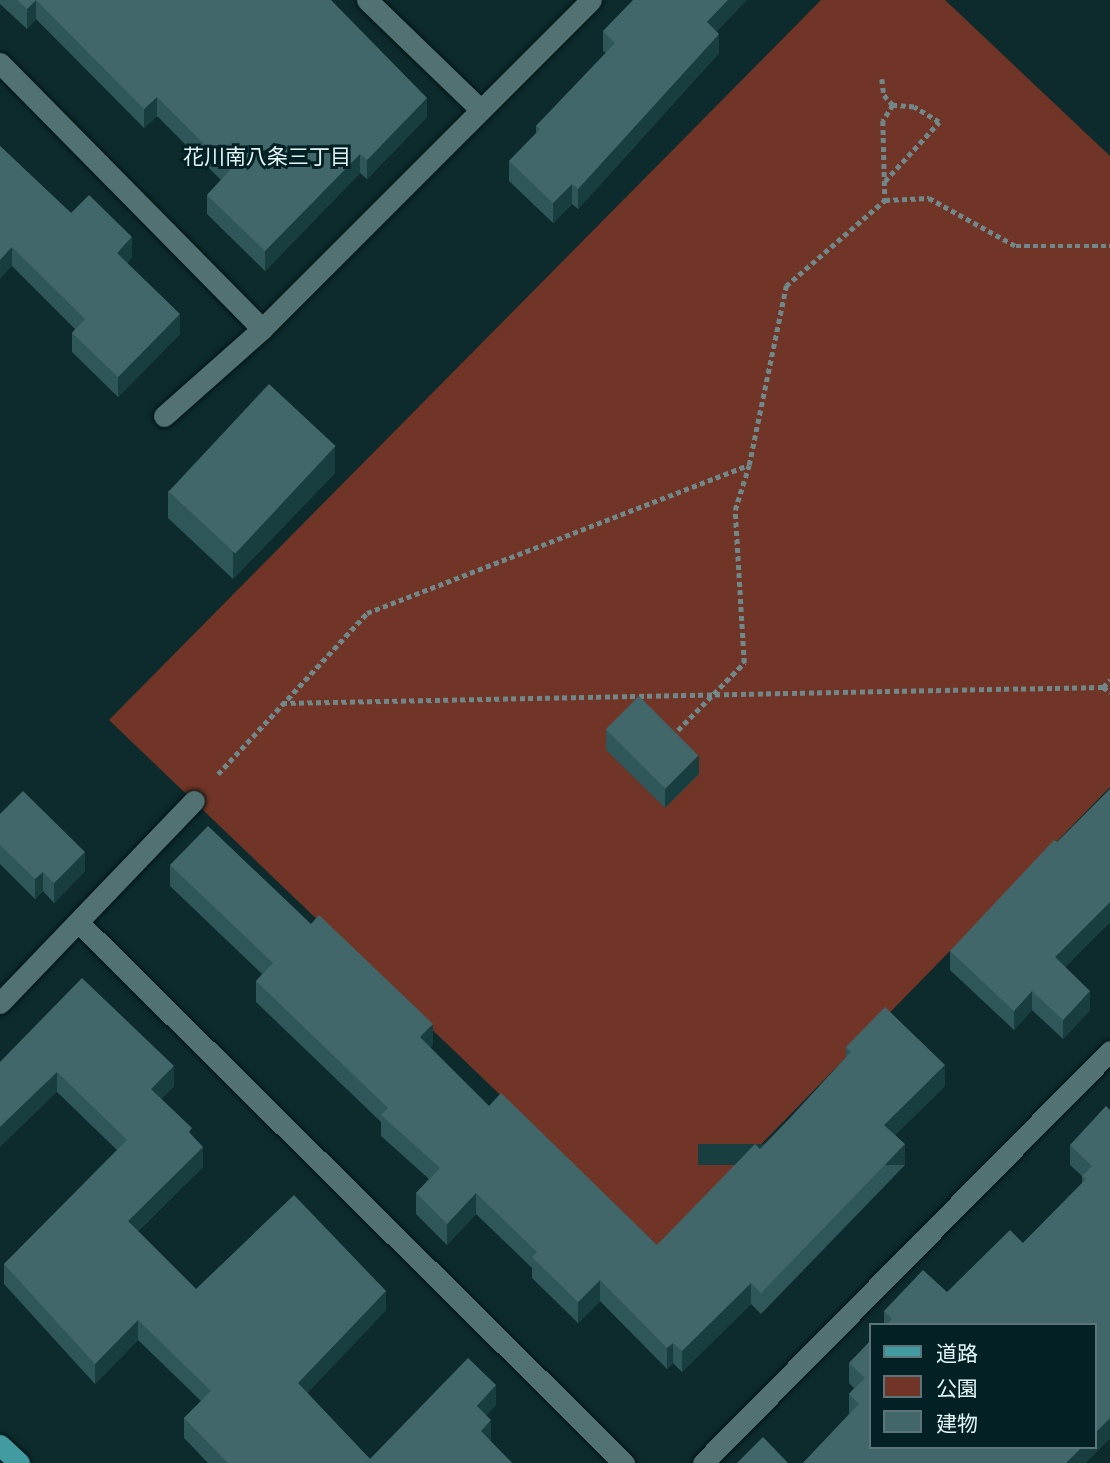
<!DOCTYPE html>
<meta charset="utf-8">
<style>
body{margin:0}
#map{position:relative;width:1110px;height:1463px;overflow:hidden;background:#0d2b2d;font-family:"Public Sans","Noto Sans JP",sans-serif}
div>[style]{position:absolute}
.green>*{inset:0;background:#703526}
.path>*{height:4.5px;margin-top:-2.25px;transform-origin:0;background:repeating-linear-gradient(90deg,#708889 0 5px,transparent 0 8.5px)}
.roads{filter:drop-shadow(0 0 2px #001314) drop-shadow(0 0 2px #001314)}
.minor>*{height:21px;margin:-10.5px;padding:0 10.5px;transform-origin:10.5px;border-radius:10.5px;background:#527173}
.major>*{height:21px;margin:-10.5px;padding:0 10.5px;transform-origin:10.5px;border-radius:10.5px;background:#419ba1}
.wall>*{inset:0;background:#2f5659}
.shaded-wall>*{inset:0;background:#193e40;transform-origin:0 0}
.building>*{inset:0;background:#42676a;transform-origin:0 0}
span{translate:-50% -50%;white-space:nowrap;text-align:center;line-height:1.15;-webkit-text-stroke:6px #032124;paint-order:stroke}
.neighbourhood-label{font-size:21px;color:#e3f4f5}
.legend{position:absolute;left:869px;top:1323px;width:228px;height:126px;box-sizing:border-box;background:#032124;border:2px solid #5d7578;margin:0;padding:9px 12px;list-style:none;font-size:21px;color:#e3f4f5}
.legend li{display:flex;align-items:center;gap:14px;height:35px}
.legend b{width:35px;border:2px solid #5d7578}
</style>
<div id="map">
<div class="green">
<i style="clip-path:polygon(821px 0,945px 0,1110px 156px,1110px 787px,660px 1248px,109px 720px)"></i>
</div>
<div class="path">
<i style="left:882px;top:79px;width:16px;rotate:83deg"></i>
<i style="left:884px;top:95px;width:13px;rotate:48deg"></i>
<i style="left:893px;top:105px;width:19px;rotate:122deg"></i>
<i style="left:883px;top:121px;width:79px;rotate:88.5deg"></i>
<i style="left:885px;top:181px;width:80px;rotate:-47.5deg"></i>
<i style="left:939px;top:122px;width:29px;rotate:-149deg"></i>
<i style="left:914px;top:107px;width:21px;rotate:-175deg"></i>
<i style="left:1103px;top:687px;width:10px;rotate:-45deg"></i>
<i style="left:282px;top:703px;width:821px;rotate:-1.12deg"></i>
<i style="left:1103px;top:687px;width:9px;rotate:36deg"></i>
<i style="left:672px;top:736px;width:103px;rotate:-45.4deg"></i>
<i style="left:744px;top:663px;width:153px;rotate:-93.4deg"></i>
<i style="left:735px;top:510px;width:47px;rotate:-72.7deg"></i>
<i style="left:749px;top:465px;width:183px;rotate:-78.3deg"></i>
<i style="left:786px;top:286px;width:131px;rotate:-41deg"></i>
<i style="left:885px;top:200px;width:44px;rotate:-2.6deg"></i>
<i style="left:929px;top:198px;width:99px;rotate:28.9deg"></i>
<i style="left:1016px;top:246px;width:94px"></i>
<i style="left:218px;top:774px;width:219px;rotate:-47.2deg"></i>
<i style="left:367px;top:613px;width:409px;rotate:-21.2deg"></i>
</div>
<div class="roads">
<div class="minor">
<i style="left:367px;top:0;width:158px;rotate:44deg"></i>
<i style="left:0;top:63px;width:373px;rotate:45.4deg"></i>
<i style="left:164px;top:416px;width:131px;rotate:-41.6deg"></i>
<i style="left:262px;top:329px;width:465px;rotate:-45deg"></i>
<i style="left:78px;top:922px;width:769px;rotate:44.74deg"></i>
<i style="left:0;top:1003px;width:280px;rotate:-46.2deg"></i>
<i style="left:703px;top:1463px;width:579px;rotate:-45.35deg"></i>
</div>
<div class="major">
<i style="left:0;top:1445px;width:26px;rotate:43deg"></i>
</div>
</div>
<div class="wall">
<i style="clip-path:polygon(0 0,331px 0,427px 117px,367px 179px,360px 173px,265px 271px,207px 214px,207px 195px,221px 180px,157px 116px,144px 128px,36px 19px,27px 29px,0 4px)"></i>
<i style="clip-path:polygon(603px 31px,717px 31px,719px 53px,578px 209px,572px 204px,553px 223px,509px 181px,509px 161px,536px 134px,536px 126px,606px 53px,603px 51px)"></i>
<i style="clip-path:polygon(0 146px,71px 213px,132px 257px,127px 263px,180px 334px,118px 397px,72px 352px,72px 333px,75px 329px,12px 266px)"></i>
<i style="clip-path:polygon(335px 473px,233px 579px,168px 518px,168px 491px)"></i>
<i style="clip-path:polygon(606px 730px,699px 774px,665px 808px,606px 750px)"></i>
<i style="clip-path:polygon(1110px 789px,1110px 922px,1065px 967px,1090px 1010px,1063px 1039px,1032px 1010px,1014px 1030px,950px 970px,950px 951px)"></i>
<i style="clip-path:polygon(0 814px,85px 871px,54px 903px,43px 891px,35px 899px,0 864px)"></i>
<i style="clip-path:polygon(170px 865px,433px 1044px,430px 1048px,489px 1106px,657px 1245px,760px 1149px,791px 1117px,846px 1057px,846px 1047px,945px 1086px,895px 1135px,905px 1165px,761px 1314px,751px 1304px,682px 1372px,673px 1363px,667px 1369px,600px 1301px,578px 1323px,532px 1278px,532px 1268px,476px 1214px,447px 1245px,416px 1214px,416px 1193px,429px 1179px,381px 1136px,381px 1122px,256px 1002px,256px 981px,262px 974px,170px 886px)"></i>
<i style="clip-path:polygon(0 1062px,174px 1086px,161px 1099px,192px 1136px,203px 1167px,138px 1231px,196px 1289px,386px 1310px,307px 1393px,370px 1459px,496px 1405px,486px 1415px,491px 1439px,490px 1441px,512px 1463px,208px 1463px,184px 1438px,184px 1418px,201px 1401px,138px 1340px,95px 1384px,4px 1284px,4px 1264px,117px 1150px,57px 1092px)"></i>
<i style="clip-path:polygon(1110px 1110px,1110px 1438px,1085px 1463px,803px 1463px,849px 1414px,849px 1394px,854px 1388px,849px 1383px,849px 1363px,1094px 1325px,884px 1325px,884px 1311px,947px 1292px,1023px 1243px,1082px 1183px,1082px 1176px,1070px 1165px,1070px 1145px)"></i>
</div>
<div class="shaded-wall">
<i style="clip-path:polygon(36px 0,36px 19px,27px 29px,27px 9px)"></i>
<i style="clip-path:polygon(728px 0,747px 0,707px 42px,707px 22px)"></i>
<i style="clip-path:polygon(719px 34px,719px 53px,578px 209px,578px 189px)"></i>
<i style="clip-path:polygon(157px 97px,157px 116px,144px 128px,144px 109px)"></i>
<i style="clip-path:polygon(427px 98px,427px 117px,367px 179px,367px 160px)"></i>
<i style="clip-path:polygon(360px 154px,360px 173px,265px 271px,265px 251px)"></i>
<i style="clip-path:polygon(572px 184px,572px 204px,553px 223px,553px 203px)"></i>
<i style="clip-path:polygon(132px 237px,132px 257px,117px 273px,117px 253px)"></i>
<i style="clip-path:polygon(12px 247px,12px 266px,0 279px,0 260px)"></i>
<i style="clip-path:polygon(180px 314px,180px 334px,118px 397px,118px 377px)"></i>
<i style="clip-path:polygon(335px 446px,335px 473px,233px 579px,233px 552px)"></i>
<i style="clip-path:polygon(699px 755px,699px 774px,665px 808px,665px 789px)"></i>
<i style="clip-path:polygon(85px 852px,85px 871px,54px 903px,54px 883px)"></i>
<i style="clip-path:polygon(43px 872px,43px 891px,35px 899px,35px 879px)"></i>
<i style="clip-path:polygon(1110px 902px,1110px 922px,1055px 977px,1055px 957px)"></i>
<i style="clip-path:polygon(1032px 991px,1032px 1010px,1014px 1030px,1014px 1011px)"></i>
<i style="clip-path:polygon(1090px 991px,1090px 1010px,1063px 1039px,1063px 1020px)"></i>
<i style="clip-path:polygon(433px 1024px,433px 1044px,420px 1058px,420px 1037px)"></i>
<i style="clip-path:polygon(945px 1065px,945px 1086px,884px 1146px,884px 1125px)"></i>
<i style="clip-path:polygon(174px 1066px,174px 1086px,151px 1109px,151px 1089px)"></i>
<i style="clip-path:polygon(57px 1072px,57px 1092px,0 1147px,0 1127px)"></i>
<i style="left:905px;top:1144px;width:21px;height:207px;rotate:90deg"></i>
<i style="clip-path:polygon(203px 1147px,203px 1167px,128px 1240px,128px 1221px)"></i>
<i style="clip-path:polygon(476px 1193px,476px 1214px,447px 1245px,447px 1224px)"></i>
<i style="clip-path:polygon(600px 1280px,600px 1301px,578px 1323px,578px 1302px)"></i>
<i style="clip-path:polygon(751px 1283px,751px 1304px,682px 1372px,682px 1351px)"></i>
<i style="clip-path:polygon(386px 1291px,386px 1310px,298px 1403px,298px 1383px)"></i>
<i style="clip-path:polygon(138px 1320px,138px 1340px,95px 1384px,95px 1364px)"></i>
<i style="clip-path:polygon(673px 1343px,673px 1363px,667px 1369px,667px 1348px)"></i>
<i style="clip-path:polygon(496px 1385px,496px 1405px,477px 1425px,477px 1406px)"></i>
<i style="clip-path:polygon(1110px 1418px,1110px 1438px,1085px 1463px,1066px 1463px,1082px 1447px,1094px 1447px,1094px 1434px)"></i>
<i style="clip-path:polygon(491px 1420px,491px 1439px,481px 1451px,481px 1431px)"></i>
</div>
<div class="building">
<i style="clip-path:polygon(17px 0,36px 0,27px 9px)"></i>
<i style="clip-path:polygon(36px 0,331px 0,427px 98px,367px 160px,360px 154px,265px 251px,207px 195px,230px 170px,157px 97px,144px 109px)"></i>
<i style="clip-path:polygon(633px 0,728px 0,707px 22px,719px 34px,578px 189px,572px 184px,553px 203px,509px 161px,540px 129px,536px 126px,615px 43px,603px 31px)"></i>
<i style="clip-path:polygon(0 146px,71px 213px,89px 195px,132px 237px,117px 253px,180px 314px,118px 377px,72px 333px,85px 319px,12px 247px,0 260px)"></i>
<i style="left:269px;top:384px;width:91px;height:147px;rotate:43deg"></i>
<i style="left:639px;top:696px;width:84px;height:47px;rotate:45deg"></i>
<i style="clip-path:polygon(1110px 789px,1110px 902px,1055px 957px,1090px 991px,1063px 1020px,1032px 991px,1014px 1011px,950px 951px,1054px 840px,1057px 842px)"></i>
<i style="clip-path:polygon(23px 791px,85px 852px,54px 883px,43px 872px,35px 879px,0 845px,0 814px)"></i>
<i style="clip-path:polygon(208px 826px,311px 924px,319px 915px,433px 1024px,420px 1037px,489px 1106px,501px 1093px,657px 1245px,755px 1144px,760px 1149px,791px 1117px,851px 1052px,846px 1047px,885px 1007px,945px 1065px,884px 1125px,905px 1144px,761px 1293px,751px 1283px,682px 1351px,673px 1343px,667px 1348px,600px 1280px,578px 1302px,532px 1257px,537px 1252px,476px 1193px,447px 1224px,416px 1193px,440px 1168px,381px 1115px,388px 1108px,256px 981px,273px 963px,170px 865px)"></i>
<i style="clip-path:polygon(82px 978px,174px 1066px,151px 1089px,192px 1128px,189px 1132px,203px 1147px,128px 1221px,196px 1289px,294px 1195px,386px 1291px,298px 1383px,370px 1459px,468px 1358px,496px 1385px,477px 1406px,491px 1420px,481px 1431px,512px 1463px,228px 1463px,184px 1418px,211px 1391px,138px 1320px,95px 1364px,4px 1264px,127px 1140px,57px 1072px,0 1127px,0 1062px)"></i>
<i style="clip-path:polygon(1106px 1106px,1110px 1110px,1110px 1418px,1094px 1434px,1094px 1325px,886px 1325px,892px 1319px,884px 1311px,923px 1270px,947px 1292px,1010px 1230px,1023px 1243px,1086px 1179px,1082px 1176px,1092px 1166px,1070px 1145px)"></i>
<i style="clip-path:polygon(870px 1341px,870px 1447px,1082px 1447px,1066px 1463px,803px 1463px,859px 1404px,849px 1394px,865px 1378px,849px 1363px)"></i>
<i style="clip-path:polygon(763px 1437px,788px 1463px,737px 1463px)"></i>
</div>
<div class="neighbourhood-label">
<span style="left:267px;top:157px">花川南八条三丁目</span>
</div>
<ul class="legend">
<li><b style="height:9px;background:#419ba1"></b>道路</li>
<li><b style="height:19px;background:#703526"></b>公園</li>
<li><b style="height:19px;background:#42676a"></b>建物</li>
</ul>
</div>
